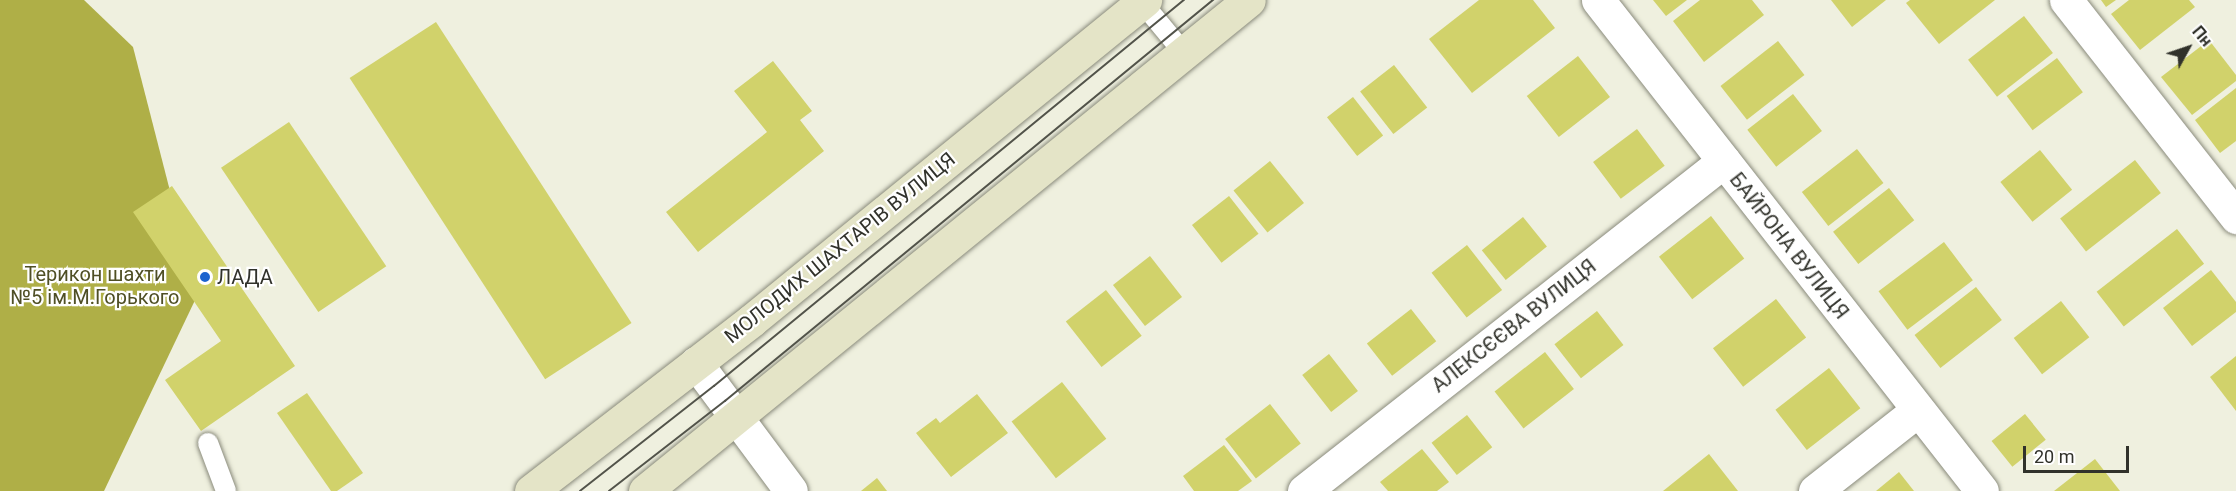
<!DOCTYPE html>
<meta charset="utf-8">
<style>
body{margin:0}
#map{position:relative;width:2236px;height:491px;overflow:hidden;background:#eff0df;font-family:Roboto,sans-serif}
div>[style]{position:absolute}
.forest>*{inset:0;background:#afaf47}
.building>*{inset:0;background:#d1d26b;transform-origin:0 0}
.roads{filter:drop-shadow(0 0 2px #8a8b7c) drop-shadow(0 0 2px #8a8b7c)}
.lane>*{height:20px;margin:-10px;padding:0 10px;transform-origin:10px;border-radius:10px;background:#fff}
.street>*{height:33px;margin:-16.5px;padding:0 16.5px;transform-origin:16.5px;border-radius:16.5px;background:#fff}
.secondary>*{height:33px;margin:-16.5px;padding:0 16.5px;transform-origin:16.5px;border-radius:16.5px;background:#e4e4c7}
.tram>*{height:1.5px;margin:-0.75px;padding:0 0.75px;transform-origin:0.75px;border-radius:0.75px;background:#52534a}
.dots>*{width:16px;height:16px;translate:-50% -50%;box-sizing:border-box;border:3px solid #fff;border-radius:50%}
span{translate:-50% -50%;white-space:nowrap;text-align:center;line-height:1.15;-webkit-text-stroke:4.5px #fff;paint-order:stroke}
.street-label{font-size:20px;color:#31322b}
.park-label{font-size:20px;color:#4f4f25}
.poi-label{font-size:20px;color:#31322b}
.left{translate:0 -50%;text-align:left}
.north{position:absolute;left:2158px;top:18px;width:60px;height:60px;-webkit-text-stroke:4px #fff;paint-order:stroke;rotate:50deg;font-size:16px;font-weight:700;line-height:24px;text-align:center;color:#31322b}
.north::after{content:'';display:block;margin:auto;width:21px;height:27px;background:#31322b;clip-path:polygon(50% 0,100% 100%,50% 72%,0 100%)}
.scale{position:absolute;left:2023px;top:446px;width:106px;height:27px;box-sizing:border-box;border:3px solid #31322b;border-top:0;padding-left:8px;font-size:18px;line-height:21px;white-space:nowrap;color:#31322b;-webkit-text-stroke:4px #fff;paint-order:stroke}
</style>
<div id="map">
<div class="forest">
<i style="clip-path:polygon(0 0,84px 0,133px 47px,197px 296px,104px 491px,0 491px)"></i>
</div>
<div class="building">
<i style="clip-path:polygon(1479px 0,1533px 0,1555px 28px,1472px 93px,1429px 39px)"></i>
<i style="clip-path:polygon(1653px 0,1687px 0,1666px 16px)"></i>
<i style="clip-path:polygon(1700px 0,1752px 0,1764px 15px,1704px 62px,1673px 21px)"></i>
<i style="clip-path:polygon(1831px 0,1886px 0,1852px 27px)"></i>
<i style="clip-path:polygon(1910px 0,1995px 0,1939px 44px,1906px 3px)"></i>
<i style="clip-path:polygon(2101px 0,2116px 0,2106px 7px)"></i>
<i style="clip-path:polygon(2129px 0,2189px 0,2195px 7px,2140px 50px,2111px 14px)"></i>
<i style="left:2024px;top:16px;width:47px;height:71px;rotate:52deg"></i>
<i style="left:436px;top:22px;width:359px;height:103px;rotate:57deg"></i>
<i style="clip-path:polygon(2209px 40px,2236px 75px,2236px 81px,2192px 115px,2161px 77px)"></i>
<i style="left:1778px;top:41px;width:43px;height:73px;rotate:52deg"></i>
<i style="left:1578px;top:56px;width:52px;height:65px;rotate:52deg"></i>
<i style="left:2057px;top:58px;width:43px;height:63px;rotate:53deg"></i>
<i style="clip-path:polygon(773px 61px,812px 111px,800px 120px,824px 151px,698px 252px,666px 212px,767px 132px,734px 91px)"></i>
<i style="left:1394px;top:65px;width:54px;height:43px;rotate:52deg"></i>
<i style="clip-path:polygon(2236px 88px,2236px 141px,2220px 153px,2195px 120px)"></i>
<i style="left:1793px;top:94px;width:47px;height:58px;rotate:52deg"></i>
<i style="left:1353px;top:97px;width:49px;height:33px;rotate:52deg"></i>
<i style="left:289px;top:122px;width:174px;height:82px;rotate:56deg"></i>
<i style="left:1637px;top:129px;width:46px;height:55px;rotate:53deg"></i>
<i style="left:1857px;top:149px;width:43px;height:70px;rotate:52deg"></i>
<i style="left:2040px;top:150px;width:51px;height:51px;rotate:51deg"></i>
<i style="left:2135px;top:160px;width:42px;height:95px;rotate:52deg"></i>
<i style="left:1270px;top:161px;width:54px;height:47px;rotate:51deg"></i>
<i style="clip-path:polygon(172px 186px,295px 366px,201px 431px,165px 380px,221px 341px,133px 212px)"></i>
<i style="left:1889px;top:188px;width:41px;height:71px;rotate:52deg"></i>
<i style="left:1229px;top:196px;width:48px;height:47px;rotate:52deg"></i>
<i style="left:1711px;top:216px;width:54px;height:66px;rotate:52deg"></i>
<i style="left:1523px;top:217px;width:38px;height:53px;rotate:51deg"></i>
<i style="left:2177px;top:229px;width:44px;height:102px;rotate:52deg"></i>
<i style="left:1944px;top:242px;width:48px;height:82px;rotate:53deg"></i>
<i style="left:1467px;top:245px;width:57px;height:45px;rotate:52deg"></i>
<i style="left:1150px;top:256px;width:52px;height:47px;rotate:52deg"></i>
<i style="clip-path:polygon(2211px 270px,2236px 302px,2236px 312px,2192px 346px,2163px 308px)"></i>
<i style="left:1976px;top:287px;width:42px;height:78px;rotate:52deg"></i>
<i style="left:1106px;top:290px;width:58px;height:51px;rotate:52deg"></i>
<i style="left:1776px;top:299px;width:49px;height:80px;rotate:52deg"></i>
<i style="left:2061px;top:301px;width:46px;height:60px;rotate:52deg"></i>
<i style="left:1411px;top:309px;width:41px;height:56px;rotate:52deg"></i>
<i style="left:1597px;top:311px;width:43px;height:54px;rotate:52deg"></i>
<i style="left:1545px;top:352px;width:47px;height:64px;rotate:52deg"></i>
<i style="left:1329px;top:354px;width:47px;height:34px;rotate:52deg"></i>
<i style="clip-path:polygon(2236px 356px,2236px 411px,2210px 377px)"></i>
<i style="left:1829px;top:368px;width:51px;height:68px;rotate:52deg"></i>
<i style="left:1062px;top:382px;width:72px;height:64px;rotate:52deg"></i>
<i style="clip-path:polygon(307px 393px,363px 473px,337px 491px,331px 491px,277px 413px)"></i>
<i style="clip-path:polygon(977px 394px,1008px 433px,951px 477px,916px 433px,936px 418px,940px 423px)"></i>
<i style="left:1270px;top:404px;width:50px;height:57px;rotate:52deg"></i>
<i style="left:2025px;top:414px;width:33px;height:43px;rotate:51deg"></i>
<i style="left:1467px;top:415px;width:41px;height:45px;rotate:52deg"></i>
<i style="clip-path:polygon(1224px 445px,1252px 481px,1238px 491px,1194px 491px,1183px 476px)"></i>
<i style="clip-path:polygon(1422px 449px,1449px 482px,1437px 491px,1388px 491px,1380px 482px)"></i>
<i style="clip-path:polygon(1709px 454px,1738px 491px,1663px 491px)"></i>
<i style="clip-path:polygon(2095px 459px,2120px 491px,2054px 491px)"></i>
<i style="clip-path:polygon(1899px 472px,1914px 491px,1876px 491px)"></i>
<i style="clip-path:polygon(877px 478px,887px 491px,861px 491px)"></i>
</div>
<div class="roads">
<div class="lane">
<i style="left:1140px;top:0;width:69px;rotate:50.3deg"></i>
<i style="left:208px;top:443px;width:51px;rotate:69.4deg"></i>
</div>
<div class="street">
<i style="left:1598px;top:0;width:623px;rotate:51.97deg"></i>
<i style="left:2066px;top:0;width:276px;rotate:51.9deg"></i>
<i style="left:696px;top:363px;width:159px;rotate:53.4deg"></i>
<i style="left:1304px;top:491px;width:534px;rotate:-38.16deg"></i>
<i style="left:1815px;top:491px;width:131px;rotate:-38.2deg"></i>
</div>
<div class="secondary">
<i style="left:531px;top:491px;width:279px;rotate:-37.7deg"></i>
<i style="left:752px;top:320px;width:507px;rotate:-39.15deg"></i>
<i style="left:645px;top:491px;width:778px;rotate:-39.11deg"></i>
</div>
</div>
<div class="tram">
<i style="left:580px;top:491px;width:170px;rotate:-38.1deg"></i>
<i style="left:714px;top:386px;width:608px;rotate:-39.4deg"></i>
<i style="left:609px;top:491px;width:147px;rotate:-37.8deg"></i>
<i style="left:725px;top:401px;width:632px;rotate:-39.41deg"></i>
</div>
<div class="dots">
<i style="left:205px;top:277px;background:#1b63ce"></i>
</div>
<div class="street-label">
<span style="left:1789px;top:246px;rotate:52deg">БАЙРОНА ВУЛИЦЯ</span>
<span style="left:840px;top:248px;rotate:-39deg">МОЛОДИХ ШАХТАРІВ ВУЛИЦЯ</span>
<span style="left:1514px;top:326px;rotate:-38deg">АЛЕКСЄЄВА ВУЛИЦЯ</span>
</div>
<div class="park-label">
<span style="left:95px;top:286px">Терикон шахти<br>№5 ім.М.Горького</span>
</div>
<div class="poi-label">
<span class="left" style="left:217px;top:277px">ЛАДА</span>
</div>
<div class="north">Пн</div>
<div class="scale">20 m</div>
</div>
